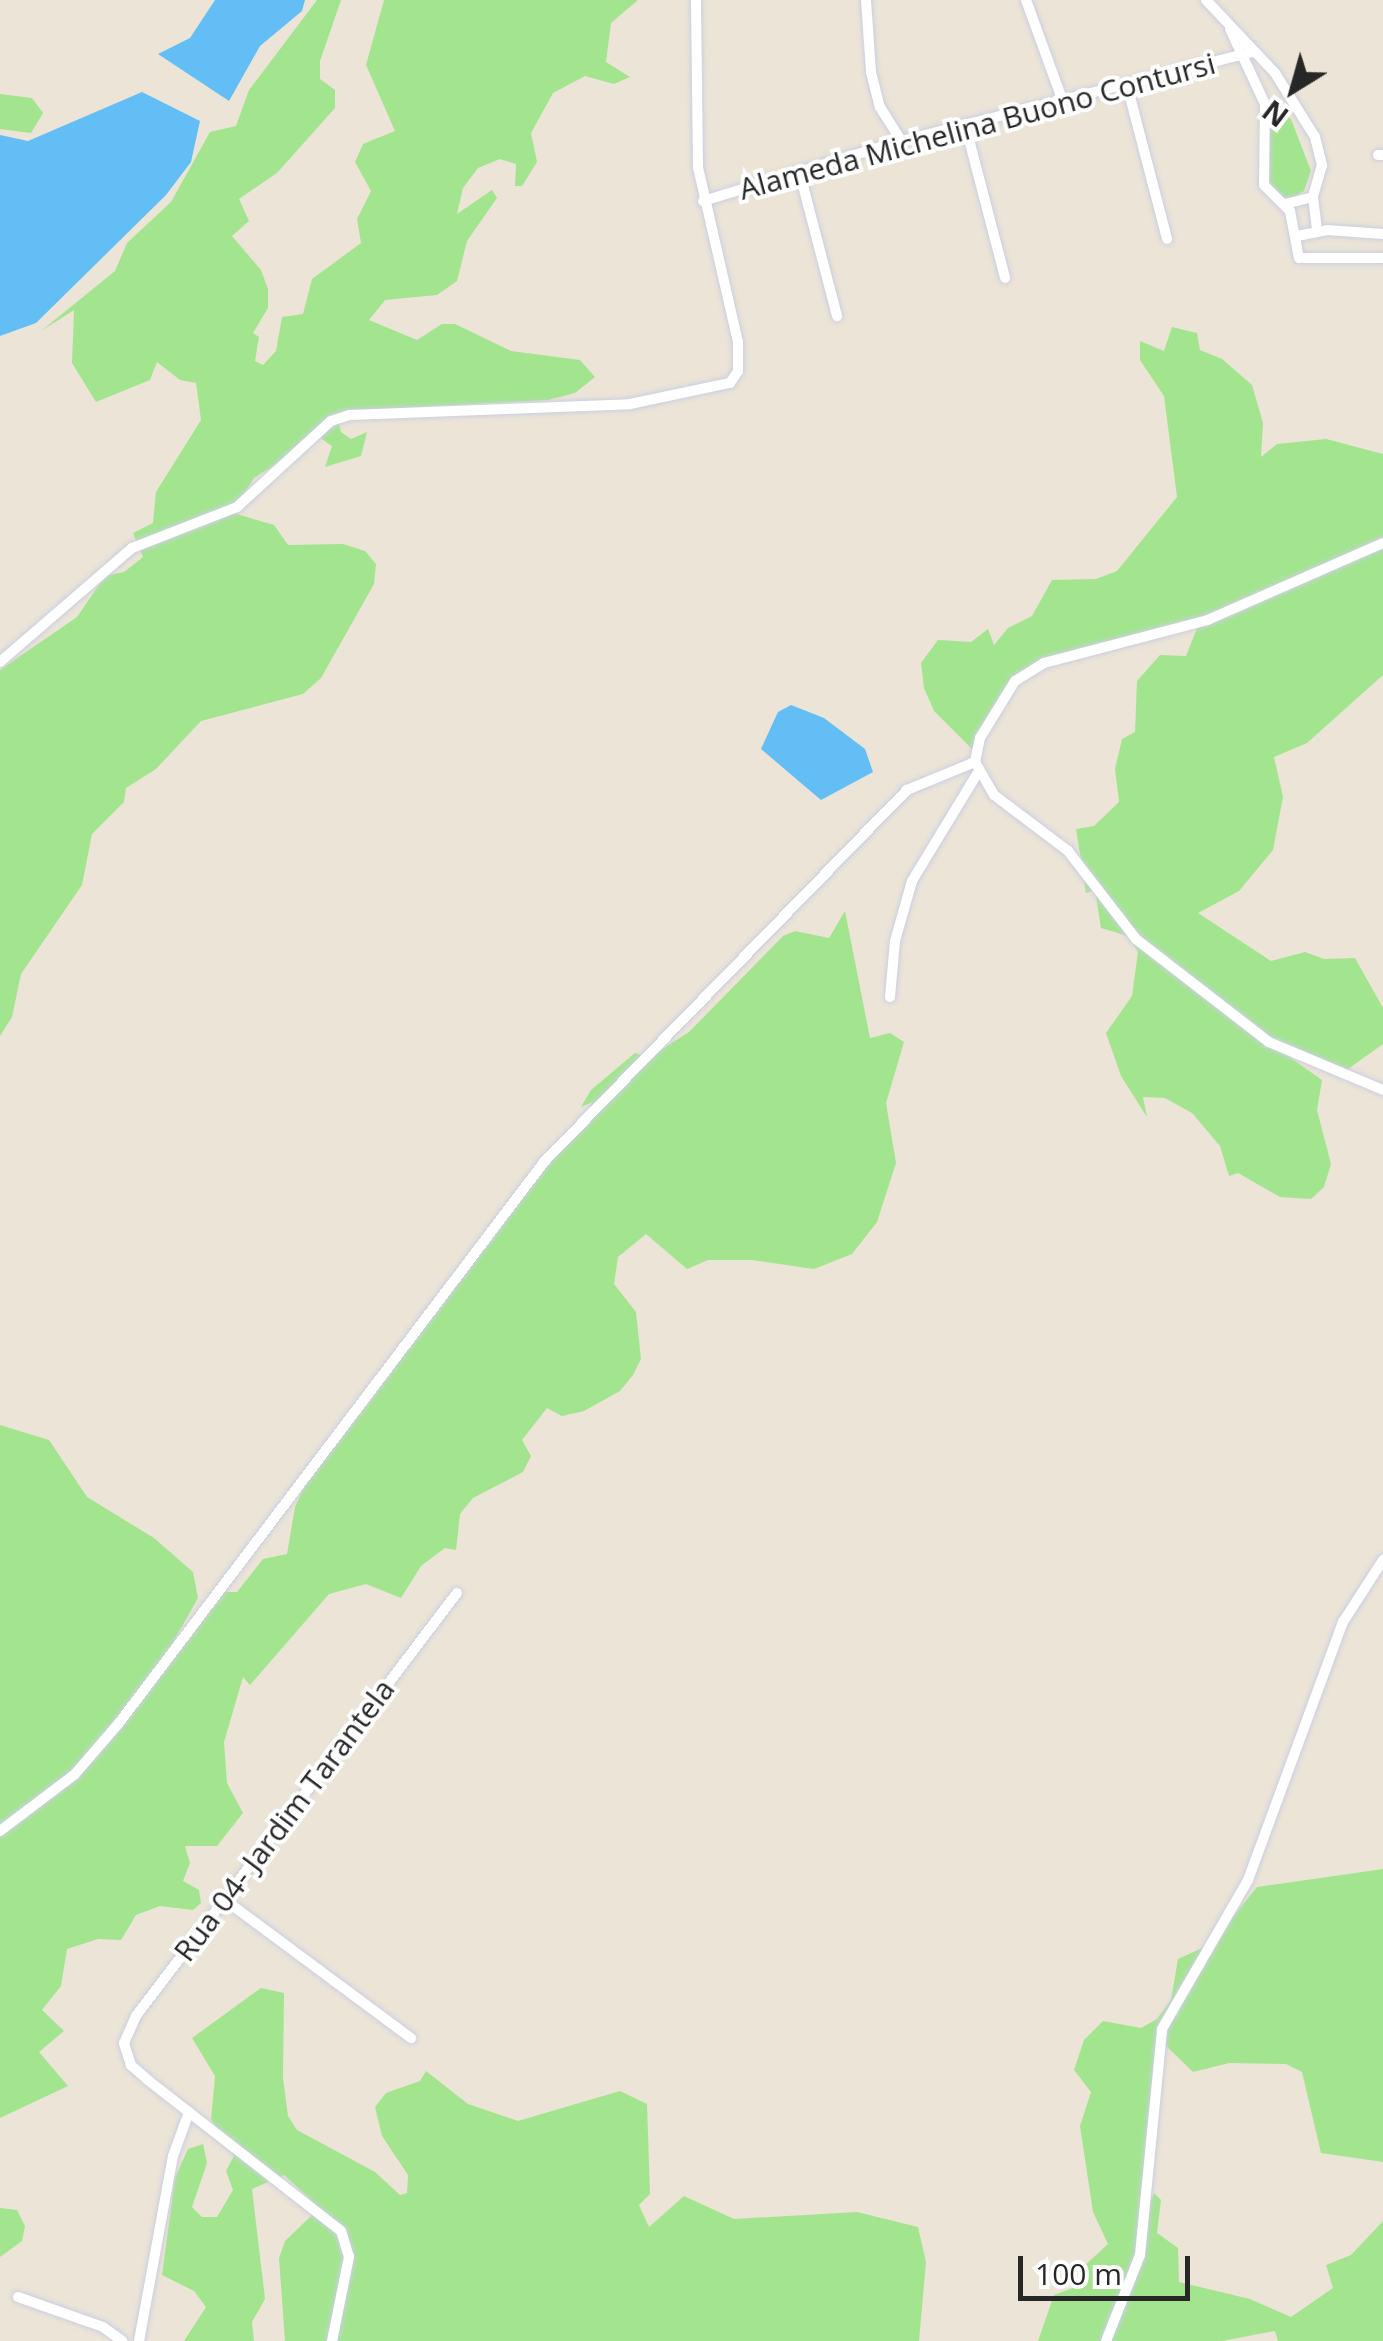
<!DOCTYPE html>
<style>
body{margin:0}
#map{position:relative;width:1383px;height:2341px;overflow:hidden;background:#ebe4d7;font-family:"Open Sans",sans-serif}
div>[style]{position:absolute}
.green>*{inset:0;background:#a3e58f}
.water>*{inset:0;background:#62bef4}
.roads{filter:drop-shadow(0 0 2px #cccee1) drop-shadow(0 0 2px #cccee1)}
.street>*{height:10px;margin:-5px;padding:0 5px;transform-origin:5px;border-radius:5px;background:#fff}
span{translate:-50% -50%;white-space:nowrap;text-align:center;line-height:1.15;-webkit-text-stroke:8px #fff;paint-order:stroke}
.street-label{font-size:30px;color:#272727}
.north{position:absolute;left:1243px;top:40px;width:100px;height:100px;-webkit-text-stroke:8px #fff;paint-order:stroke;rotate:217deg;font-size:28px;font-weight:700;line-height:40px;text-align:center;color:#272727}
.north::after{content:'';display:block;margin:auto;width:35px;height:45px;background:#272727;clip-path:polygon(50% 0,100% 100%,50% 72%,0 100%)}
.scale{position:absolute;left:1018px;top:2256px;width:172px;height:45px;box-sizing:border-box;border:5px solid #272727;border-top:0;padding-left:12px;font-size:30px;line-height:35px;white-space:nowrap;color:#272727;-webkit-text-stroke:8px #fff;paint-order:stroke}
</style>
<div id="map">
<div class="green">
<i style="clip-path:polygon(317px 0,341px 0,320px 61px,320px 79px,335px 90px,335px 108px,277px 173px,239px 199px,249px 221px,232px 236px,261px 270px,268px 289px,268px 308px,253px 333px,259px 337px,255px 361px,263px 365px,276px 351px,282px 317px,303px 314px,312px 279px,361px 243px,357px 219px,371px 191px,355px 162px,363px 144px,395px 131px,366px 65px,384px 0,638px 0,611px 23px,606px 62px,630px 77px,614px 84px,585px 76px,553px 93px,531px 133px,537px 162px,522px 186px,515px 186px,516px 164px,500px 159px,478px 168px,463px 188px,457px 214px,492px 190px,497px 198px,467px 241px,457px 281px,437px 295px,385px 300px,369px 320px,417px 340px,442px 324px,455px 324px,511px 351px,580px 360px,595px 377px,575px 393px,548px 400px,347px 411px,338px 420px,341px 432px,351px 439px,367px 432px,361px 456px,325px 467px,332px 446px,319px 437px,254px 478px,233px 513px,274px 525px,288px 545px,343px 544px,365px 551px,376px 564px,374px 584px,321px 678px,303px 694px,201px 721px,156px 769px,126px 788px,124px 802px,92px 834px,82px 885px,21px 974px,12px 1017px,0 1036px,0 670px,77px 617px,105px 576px,124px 572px,143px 557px,133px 533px,153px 523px,156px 492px,201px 420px,196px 383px,180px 380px,157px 362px,150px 380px,96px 402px,72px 363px,74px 310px,41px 331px,115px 271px,127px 243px,171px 202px,210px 132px,236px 126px,249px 90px)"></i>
<i style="clip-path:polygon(0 94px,32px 98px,43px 113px,31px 133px,0 129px)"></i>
<i style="clip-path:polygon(1279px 109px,1291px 119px,1311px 171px,1304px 191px,1292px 198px,1281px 198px,1267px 182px,1267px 119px)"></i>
<i style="clip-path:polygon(1172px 327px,1197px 333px,1200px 350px,1222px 359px,1252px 385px,1263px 423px,1261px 457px,1277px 444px,1326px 439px,1383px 454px,1383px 675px,1307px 743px,1274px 757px,1283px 797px,1273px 850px,1239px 891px,1198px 913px,1271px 961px,1305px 952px,1324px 959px,1355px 958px,1383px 1008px,1383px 1044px,1348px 1069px,1288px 1056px,1322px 1080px,1317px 1110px,1331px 1164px,1324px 1187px,1311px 1199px,1280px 1197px,1238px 1173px,1229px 1176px,1220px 1146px,1192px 1113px,1165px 1098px,1143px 1097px,1147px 1117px,1121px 1076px,1106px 1033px,1132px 996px,1138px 952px,1128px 936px,1101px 928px,1095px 890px,1086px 893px,1076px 829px,1094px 826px,1119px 802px,1115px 769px,1122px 739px,1135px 732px,1137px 681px,1160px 655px,1186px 656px,1197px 628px,1153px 630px,1063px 653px,1018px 681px,972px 749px,934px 711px,924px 688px,921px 663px,938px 640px,971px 642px,988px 629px,994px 645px,1008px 628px,1032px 616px,1052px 580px,1096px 579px,1117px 571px,1177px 497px,1164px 396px,1140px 360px,1140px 341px,1164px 351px)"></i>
<i style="clip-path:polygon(845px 911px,870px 1038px,890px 1033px,904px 1042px,886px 1103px,896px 1163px,877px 1222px,852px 1254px,814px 1269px,752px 1260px,708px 1260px,687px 1269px,646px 1234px,618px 1257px,614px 1284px,636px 1312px,641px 1359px,633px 1375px,620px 1391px,584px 1411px,562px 1416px,547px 1408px,522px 1440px,531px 1456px,523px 1472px,473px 1498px,460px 1514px,456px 1550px,445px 1548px,421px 1566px,401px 1598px,366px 1584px,329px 1594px,250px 1685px,243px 1677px,224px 1742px,227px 1783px,243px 1813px,217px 1846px,185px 1846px,190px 1863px,183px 1881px,199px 1890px,201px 1903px,193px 1910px,160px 1906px,136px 1915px,121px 1940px,98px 1939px,67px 1949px,61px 1986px,42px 2010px,64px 2031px,39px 2052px,68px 2086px,0 2118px,0 1425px,49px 1440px,87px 1497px,154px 1538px,193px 1572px,198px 1598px,165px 1657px,170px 1661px,228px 1579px,227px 1592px,237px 1592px,263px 1559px,287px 1554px,295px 1507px,308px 1478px,378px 1391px,393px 1357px,590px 1108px,592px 1102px,581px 1107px,591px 1090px,635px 1053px,648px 1058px,689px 1032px,783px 936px,795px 931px,829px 938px)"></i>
<i style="clip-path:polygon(1383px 1869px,1383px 2162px,1321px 2153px,1302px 2072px,1286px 2064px,1229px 2063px,1193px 2072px,1159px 2039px,1153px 2156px,1139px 2201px,1146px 2212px,1154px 2193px,1161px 2200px,1157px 2233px,1178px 2248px,1179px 2282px,1250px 2299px,1291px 2317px,1333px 2288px,1326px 2265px,1351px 2255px,1383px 2221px,1383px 2341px,1278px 2341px,1275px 2331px,1222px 2341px,1038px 2341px,1054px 2295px,1078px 2286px,1083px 2267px,1108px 2244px,1093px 2212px,1080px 2126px,1091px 2092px,1074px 2070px,1084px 2040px,1103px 2021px,1141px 2028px,1157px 2019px,1171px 2000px,1178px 1959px,1211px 1944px,1257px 1887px)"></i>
<i style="clip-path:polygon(261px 1988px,284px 1993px,283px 2078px,288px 2116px,297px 2130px,375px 2172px,400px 2195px,407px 2193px,408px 2175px,382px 2136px,375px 2107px,386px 2093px,420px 2081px,426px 2071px,468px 2104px,518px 2121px,620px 2091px,647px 2104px,650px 2194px,639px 2205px,649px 2227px,684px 2196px,734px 2219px,857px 2212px,918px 2227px,926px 2262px,919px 2341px,285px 2341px,279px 2258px,285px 2241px,311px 2216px,310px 2199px,284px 2175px,252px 2189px,265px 2299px,252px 2322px,254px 2341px,184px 2341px,206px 2307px,194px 2291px,162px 2275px,175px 2178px,188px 2149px,203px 2144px,207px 2163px,192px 2207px,202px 2217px,217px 2217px,233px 2190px,226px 2171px,234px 2156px,211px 2120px,215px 2076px,192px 2038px)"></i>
<i style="clip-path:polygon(0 2208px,17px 2210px,25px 2226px,22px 2241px,0 2257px)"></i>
</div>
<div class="water">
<i style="clip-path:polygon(215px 0,305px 0,302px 11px,260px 46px,229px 101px,158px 54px,190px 38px)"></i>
<i style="clip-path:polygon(142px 92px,200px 121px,191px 162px,166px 195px,36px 323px,0 336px,0 135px,28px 141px)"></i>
<i style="clip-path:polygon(791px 705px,824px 718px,865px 749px,873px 772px,821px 800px,761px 749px,778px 712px)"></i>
</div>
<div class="roads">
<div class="street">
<i style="left:866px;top:0;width:72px;rotate:86deg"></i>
<i style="left:871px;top:72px;width:36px;rotate:76deg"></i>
<i style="left:880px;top:107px;width:40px;rotate:58deg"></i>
<i style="left:1026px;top:0;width:105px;rotate:70deg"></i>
<i style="left:1206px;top:0;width:100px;rotate:46.6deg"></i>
<i style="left:1275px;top:73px;width:75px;rotate:58deg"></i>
<i style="left:1315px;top:137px;width:29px;rotate:76deg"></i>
<i style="left:1322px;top:165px;width:33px;rotate:106deg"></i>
<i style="left:1313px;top:197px;width:33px;rotate:83deg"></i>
<i style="left:1230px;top:29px;width:83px;rotate:65deg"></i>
<i style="left:1265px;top:104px;width:81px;rotate:90.7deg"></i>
<i style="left:1264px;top:185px;width:37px;rotate:45deg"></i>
<i style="left:1290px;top:211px;width:48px;rotate:79.2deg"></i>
<i style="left:1299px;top:258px;width:84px"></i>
<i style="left:1127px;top:85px;width:159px;rotate:75.4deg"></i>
<i style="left:965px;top:124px;width:159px;rotate:75.4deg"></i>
<i style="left:1378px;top:155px;width:5px"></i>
<i style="left:800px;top:174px;width:147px;rotate:75.4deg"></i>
<i style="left:703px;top:201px;width:207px;rotate:-16.9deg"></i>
<i style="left:901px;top:141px;width:362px;rotate:-14.2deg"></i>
<i style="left:1285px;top:204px;width:29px;rotate:-14deg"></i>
<i style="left:1297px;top:236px;width:31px;rotate:-11deg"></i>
<i style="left:1327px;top:230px;width:56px;rotate:4.1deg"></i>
<i style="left:1383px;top:543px;width:191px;rotate:156.3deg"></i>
<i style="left:1208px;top:620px;width:170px;rotate:165.3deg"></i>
<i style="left:1044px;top:663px;width:34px;rotate:148deg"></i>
<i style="left:1015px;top:681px;width:67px;rotate:121.6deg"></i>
<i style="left:980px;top:738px;width:25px;rotate:102deg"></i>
<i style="left:975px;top:762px;width:38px;rotate:60deg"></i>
<i style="left:994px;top:795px;width:93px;rotate:37.1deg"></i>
<i style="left:1068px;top:851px;width:111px;rotate:52.3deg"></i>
<i style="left:1136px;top:939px;width:168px;rotate:37.8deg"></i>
<i style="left:1269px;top:1042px;width:124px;rotate:22.8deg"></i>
<i style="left:0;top:662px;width:174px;rotate:-40.8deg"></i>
<i style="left:132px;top:548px;width:113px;rotate:-21.3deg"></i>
<i style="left:237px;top:507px;width:127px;rotate:-42.5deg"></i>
<i style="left:331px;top:421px;width:20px;rotate:-18deg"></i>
<i style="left:350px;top:415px;width:280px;rotate:-2.2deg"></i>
<i style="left:630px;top:404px;width:102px;rotate:-11.9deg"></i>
<i style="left:730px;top:383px;width:14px;rotate:-56deg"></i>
<i style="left:738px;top:371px;width:29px;rotate:-90deg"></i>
<i style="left:738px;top:342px;width:180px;rotate:-102.9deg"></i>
<i style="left:698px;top:167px;width:167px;rotate:-90.7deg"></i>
<i style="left:890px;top:997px;width:56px;rotate:-84.9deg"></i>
<i style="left:895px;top:941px;width:62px;rotate:-74.2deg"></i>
<i style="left:912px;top:881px;width:125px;rotate:-58.7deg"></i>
<i style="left:0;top:1831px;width:94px;rotate:-37.2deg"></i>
<i style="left:75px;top:1774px;width:67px;rotate:-49.2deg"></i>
<i style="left:119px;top:1723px;width:704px;rotate:-52.85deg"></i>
<i style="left:544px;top:1162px;width:520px;rotate:-45.7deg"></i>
<i style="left:907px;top:790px;width:74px;rotate:-22.4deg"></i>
<i style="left:225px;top:1900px;width:232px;rotate:36.6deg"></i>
<i style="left:18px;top:2297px;width:90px;rotate:19.4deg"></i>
<i style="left:103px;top:2327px;width:24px;rotate:36deg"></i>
<i style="left:139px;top:2341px;width:188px;rotate:-79.6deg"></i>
<i style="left:173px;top:2156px;width:47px;rotate:-70deg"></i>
<i style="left:332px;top:2341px;width:86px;rotate:-78.6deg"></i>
<i style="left:349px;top:2257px;width:27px;rotate:-107deg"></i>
<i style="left:341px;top:2231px;width:245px;rotate:-142deg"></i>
<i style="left:148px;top:2080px;width:23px;rotate:-139deg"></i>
<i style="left:131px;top:2065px;width:23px;rotate:-108deg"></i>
<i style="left:124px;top:2043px;width:30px;rotate:-66deg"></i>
<i style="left:136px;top:2016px;width:531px;rotate:-52.81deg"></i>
<i style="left:1106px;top:2341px;width:92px;rotate:-68.4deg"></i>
<i style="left:1140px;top:2255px;width:227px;rotate:-84.4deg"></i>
<i style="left:1162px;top:2029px;width:172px;rotate:-60deg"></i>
<i style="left:1248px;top:1880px;width:275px;rotate:-69.8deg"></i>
<i style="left:1343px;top:1622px;width:74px;rotate:-57.2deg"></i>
</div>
</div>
<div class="street-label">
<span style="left:977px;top:126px;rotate:-15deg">Alameda Michelina Buono Contursi</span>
<span style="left:284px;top:1820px;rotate:-53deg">Rua 04- Jardim Tarantela</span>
</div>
<div class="north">N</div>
<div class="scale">100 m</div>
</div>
